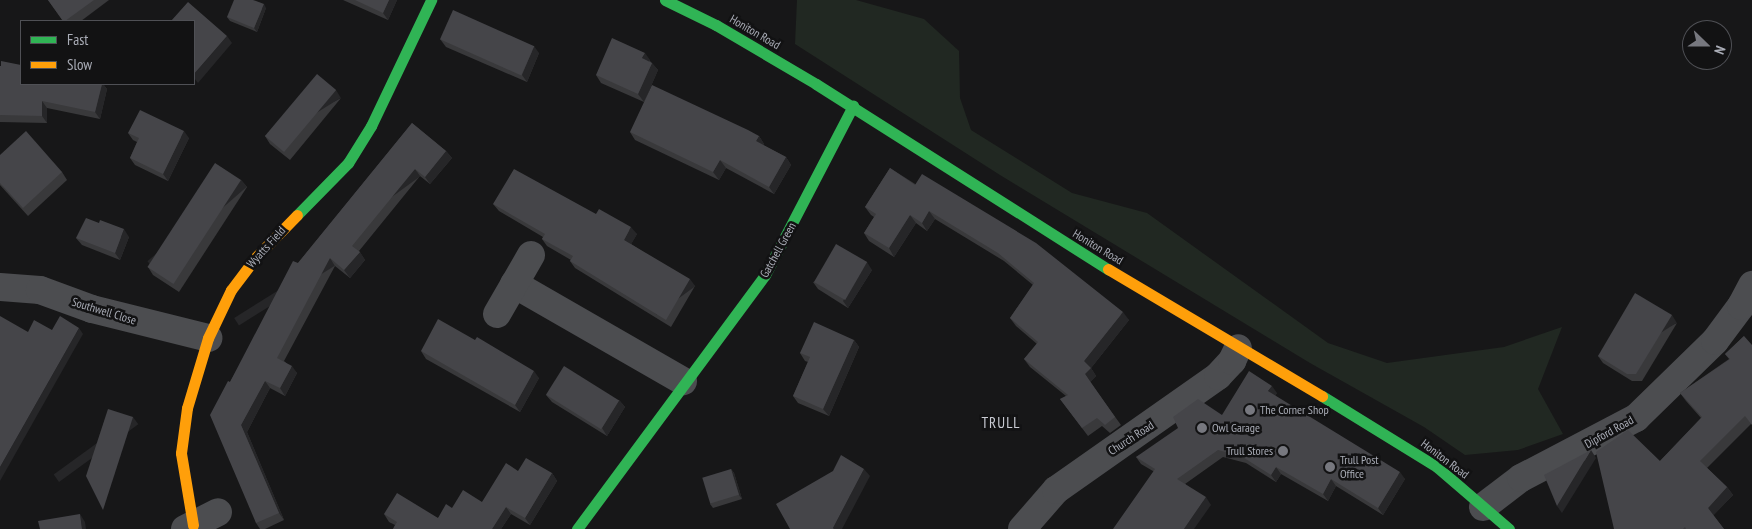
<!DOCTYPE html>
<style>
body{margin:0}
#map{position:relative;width:1752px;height:529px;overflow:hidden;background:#171718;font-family:"PT Sans Narrow",sans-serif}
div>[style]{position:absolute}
.green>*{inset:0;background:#212822}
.street>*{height:28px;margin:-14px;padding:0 14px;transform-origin:14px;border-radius:14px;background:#4c4d50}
.fast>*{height:11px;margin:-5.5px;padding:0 5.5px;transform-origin:5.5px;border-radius:5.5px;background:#30b455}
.slow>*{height:11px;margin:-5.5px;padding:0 5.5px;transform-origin:5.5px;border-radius:5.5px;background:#ff9f0a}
.wall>*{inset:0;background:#39393b}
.shaded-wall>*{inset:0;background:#262628;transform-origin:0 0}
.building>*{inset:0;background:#454549;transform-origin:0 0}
.dots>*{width:14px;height:14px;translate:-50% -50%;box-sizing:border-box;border:2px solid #121213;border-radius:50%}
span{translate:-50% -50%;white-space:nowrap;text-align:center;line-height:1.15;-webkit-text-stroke:5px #121213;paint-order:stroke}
.street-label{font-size:12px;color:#aaadb7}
.poi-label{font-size:12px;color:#aaadb7}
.left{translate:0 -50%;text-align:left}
.right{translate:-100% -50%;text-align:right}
.quarter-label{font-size:15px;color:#caccd4;letter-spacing:1px}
.legend{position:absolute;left:20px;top:20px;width:175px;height:65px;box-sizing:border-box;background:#121213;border:1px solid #4f5055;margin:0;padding:6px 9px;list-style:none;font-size:15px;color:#aaadb7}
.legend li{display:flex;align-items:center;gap:10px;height:25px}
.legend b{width:25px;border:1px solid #4f5055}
.north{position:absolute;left:1682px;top:20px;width:50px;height:50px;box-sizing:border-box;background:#121213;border:1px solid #4f5055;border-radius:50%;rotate:112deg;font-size:14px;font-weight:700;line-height:20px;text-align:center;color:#aaadb7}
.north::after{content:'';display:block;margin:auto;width:18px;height:22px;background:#77787f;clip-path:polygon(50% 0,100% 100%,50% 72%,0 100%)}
</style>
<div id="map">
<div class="green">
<i style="clip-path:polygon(797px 0,856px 0,924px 19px,959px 51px,960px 98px,971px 130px,1072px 193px,1147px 213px,1328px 343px,1387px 363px,1504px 347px,1562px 327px,1538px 389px,1563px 434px,1518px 450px,1465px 455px,1424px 427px,1310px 363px,1000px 175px,795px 44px)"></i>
</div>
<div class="street">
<i style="left:514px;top:284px;width:195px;rotate:29.9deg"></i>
<i style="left:0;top:287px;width:40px;rotate:4.3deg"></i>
<i style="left:40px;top:290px;width:55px;rotate:20.1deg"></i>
<i style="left:92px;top:309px;width:120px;rotate:14deg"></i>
<i style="left:497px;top:314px;width:68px;rotate:-60deg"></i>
<i style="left:1483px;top:507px;width:48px;rotate:-37.3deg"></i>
<i style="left:1521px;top:478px;width:130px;rotate:-27.6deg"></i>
<i style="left:1636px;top:418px;width:110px;rotate:-44.3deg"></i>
<i style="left:1715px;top:341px;width:44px;rotate:-53.4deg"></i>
<i style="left:1741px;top:306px;width:24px;rotate:-62deg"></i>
<i style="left:185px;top:529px;width:37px;rotate:-27deg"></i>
<i style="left:1022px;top:529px;width:52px;rotate:-48.9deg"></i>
<i style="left:1056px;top:490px;width:198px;rotate:-35.1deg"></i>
<i style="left:1218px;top:376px;width:21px;rotate:-47deg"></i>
<i style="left:1232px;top:361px;width:14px;rotate:-65deg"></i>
</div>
<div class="fast">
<i style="left:665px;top:0;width:57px;rotate:26.1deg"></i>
<i style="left:716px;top:25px;width:116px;rotate:30.5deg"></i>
<i style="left:816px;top:84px;width:346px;rotate:32.4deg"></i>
<i style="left:297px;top:215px;width:73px;rotate:-45.6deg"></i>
<i style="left:348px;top:163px;width:44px;rotate:-58.1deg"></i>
<i style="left:371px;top:126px;width:140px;rotate:-64.5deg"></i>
<i style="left:1322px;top:396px;width:135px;rotate:31.7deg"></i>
<i style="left:1437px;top:467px;width:95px;rotate:40.7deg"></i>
<i style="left:577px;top:529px;width:316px;rotate:-53.5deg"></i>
<i style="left:765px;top:275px;width:191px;rotate:-62.5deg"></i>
</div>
<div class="slow">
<i style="left:1108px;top:269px;width:249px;rotate:30.7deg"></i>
<i style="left:193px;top:525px;width:73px;rotate:-99.5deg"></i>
<i style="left:181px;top:453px;width:45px;rotate:-82.4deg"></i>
<i style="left:187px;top:408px;width:73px;rotate:-73.3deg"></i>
<i style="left:208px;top:338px;width:53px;rotate:-64.4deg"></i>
<i style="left:231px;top:290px;width:40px;rotate:-53deg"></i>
<i style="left:255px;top:258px;width:60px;rotate:-45.7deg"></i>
</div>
<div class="wall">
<i style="clip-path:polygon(48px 0,109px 0,81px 21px,63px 21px)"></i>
<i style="clip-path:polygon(343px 0,397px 0,388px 20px)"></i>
<i style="clip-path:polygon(266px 8px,257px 32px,230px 21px,227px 17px)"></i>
<i style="clip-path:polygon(440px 39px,539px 53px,527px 82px,446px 47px)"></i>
<i style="clip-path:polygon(650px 60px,650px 61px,658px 70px,644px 102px,601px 83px,596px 75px)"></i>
<i style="clip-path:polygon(0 66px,21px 84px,103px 84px,107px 89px,100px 119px,47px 108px,47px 123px,0 122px)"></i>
<i style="clip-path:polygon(341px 98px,290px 160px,270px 144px,265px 136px)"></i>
<i style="clip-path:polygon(412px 123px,446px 151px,452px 158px,430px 184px,420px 176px,359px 251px,365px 260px,350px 278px,335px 266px,284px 361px,297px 373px,285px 396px,270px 388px,247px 432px,284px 520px,265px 529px,260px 529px,256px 523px,230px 382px,298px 263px)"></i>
<i style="clip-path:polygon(630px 132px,759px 136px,764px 144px,763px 145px,786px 157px,791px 165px,774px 194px,726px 168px,719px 180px,635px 140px)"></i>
<i style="clip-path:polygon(128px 133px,189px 138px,168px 181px,135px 165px,130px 158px,137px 142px,133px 140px)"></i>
<i style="clip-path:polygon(0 155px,62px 172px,67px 180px,28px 216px,0 185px)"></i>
<i style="clip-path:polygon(890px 168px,1129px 320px,1091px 368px,1096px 376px,1090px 382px,1121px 425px,1110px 433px,1102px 426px,1088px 436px,1060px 399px,1066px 396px,1030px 367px,1024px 359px,1037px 344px,1016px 326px,1010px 318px,1033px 285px,1004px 261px,935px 219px,927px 231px,916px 223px,894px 257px,869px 241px,864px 233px,874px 217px,871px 215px,865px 207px)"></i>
<i style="clip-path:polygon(241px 180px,247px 187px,179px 292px,153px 275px,148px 267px)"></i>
<i style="clip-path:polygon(493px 204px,596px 214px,637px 234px,631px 244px,695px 286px,671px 327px,575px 268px,570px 261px,571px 260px,547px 246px,542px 239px,543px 237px,499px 211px)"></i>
<i style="clip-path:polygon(129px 237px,120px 260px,82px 245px,76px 238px)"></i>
<i style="clip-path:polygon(872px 270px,848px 308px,818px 289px,813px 282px)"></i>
<i style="clip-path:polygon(1677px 323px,1642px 381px,1632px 381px,1603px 363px,1598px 356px)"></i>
<i style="clip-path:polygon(1744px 336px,1751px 424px,1707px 468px,1727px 487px,1733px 495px,1713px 515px,1724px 529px,1614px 529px,1660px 461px,1701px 418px,1686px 401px,1680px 393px,1729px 359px,1725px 354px)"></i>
<i style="clip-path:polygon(854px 340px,859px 347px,829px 416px,798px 403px,793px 396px,808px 362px,805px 361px,800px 353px)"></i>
<i style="clip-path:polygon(421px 351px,539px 378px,520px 412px,426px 359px)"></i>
<i style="clip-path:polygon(1277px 393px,1275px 396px,1405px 479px,1383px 515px,1336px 486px,1328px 501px,1281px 474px,1276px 482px,1246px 463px,1223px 457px,1185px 484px,1211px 505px,1141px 464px,1136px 457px,1222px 415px)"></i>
<i style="clip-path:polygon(546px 395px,619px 400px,625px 407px,607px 436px,552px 402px)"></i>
<i style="clip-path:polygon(731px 469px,734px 473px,742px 499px,713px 508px,710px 504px)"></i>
<i style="clip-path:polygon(518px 471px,552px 473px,557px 481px,530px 525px,511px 514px,501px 529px,393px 529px,395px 525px,389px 522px,384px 514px,438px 518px,452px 508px,482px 502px)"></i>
</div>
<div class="shaded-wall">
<i style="clip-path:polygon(389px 0,397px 0,388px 20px,383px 13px)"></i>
<i style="clip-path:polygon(264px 4px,266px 8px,257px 32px,254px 28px)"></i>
<i style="clip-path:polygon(227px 36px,232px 43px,198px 83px,194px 78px,194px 74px)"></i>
<i style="clip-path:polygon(534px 46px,539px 53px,527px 82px,522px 75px)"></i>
<i style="clip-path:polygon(645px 53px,650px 60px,647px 66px,642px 58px)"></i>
<i style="clip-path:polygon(652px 63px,658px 70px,644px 102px,638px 94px)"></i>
<i style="clip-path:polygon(102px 84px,103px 84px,107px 89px,100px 119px,95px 112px)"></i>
<i style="left:336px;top:90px;width:9px;height:81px;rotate:58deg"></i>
<i style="clip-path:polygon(42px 101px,47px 108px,47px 123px,42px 116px)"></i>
<i style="clip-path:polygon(184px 131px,189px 138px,168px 181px,163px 174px)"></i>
<i style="clip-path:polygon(759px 136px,764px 144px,761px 149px,756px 141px)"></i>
<i style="clip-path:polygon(446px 151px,452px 158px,430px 184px,425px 177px)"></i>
<i style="clip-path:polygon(786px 157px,791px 165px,774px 194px,769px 187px)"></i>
<i style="clip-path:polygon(720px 160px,726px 168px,719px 180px,713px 172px)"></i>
<i style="left:415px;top:169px;width:9px;height:99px;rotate:54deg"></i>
<i style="left:241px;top:180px;width:9px;height:124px;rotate:49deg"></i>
<i style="clip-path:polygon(929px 211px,935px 219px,927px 231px,922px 223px)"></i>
<i style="clip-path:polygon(910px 215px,916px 223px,894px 257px,889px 248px)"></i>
<i style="clip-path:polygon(631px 227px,637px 234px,629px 248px,624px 240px)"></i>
<i style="clip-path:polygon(124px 229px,129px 237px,120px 260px,115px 253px)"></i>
<i style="clip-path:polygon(360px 252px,365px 260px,350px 278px,344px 270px)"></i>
<i style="left:330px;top:258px;width:9px;height:113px;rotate:58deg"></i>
<i style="clip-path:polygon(867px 262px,872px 270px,848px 308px,843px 301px)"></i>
<i style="left:690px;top:279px;width:9px;height:48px;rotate:54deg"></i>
<i style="clip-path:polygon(1123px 312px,1129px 320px,1091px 368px,1096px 376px,1090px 382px,1085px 374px,1084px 361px)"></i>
<i style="left:1672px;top:315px;width:9px;height:69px;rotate:58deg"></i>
<i style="clip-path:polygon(79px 328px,83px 334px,0 481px,0 467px)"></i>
<i style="clip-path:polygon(854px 340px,859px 347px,829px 416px,823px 409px)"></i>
<i style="clip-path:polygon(292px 366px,297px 373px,285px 396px,280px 388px)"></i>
<i style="clip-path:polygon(534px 371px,539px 378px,520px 412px,515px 405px)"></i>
<i style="clip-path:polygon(265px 381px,270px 388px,247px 432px,284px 520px,279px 513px,241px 425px)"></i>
<i style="clip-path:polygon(1272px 386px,1277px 393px,1273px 399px,1268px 391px)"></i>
<i style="clip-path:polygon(619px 400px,625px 407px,607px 436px,602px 428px)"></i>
<i style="left:133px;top:417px;width:9px;height:98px;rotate:54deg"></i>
<i style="clip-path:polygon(1591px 450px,1596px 458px,1562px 513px,1557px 506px)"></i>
<i style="clip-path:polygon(1276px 467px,1281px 474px,1276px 482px,1271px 475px)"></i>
<i style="clip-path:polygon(731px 469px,734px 473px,742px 499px,739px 495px)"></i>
<i style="clip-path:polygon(864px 469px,870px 476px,842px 529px,834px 529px,833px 528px)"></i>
<i style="clip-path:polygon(1400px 472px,1405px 479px,1383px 515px,1378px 508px)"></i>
<i style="clip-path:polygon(552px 473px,557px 481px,530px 525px,525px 518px)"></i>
<i style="clip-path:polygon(1331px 479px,1336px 486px,1328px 501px,1323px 494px)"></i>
<i style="clip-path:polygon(1727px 487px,1733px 495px,1713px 516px,1708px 508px)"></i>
<i style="clip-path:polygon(1206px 497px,1211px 505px,1194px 529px,1184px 529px)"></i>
<i style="clip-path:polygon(506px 507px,511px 514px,501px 529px,492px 529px)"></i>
<i style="clip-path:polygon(80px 514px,85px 522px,86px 529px,82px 529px)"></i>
</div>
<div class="building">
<i style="clip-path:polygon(48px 0,94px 0,65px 21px,63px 21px)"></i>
<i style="clip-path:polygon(234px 0,253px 0,264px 4px,254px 28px,227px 17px)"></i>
<i style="clip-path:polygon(355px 0,389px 0,383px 13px)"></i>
<i style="clip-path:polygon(188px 2px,227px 36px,194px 74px,194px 21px,171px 21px)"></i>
<i style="left:453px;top:10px;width:89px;height:32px;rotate:24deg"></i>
<i style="clip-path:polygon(612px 38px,645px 53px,642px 58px,652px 63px,638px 94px,596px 75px)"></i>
<i style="clip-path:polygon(1px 61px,21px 65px,21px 84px,102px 84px,95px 112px,42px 101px,42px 116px,0 115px,0 66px,1px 66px)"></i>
<i style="left:317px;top:74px;width:25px;height:81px;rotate:40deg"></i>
<i style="clip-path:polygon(652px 85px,748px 130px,759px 136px,756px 141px,786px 157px,769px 187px,720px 160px,713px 172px,630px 132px)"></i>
<i style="clip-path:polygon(140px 110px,184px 131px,163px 174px,130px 158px,139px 138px,128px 133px)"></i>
<i style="clip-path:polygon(412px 123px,446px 151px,425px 177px,415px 169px,352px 246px,360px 252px,344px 270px,330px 258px,277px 358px,292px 366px,280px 388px,265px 381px,241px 425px,279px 513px,256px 523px,210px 415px,228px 381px,230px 382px,293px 261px,298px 263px)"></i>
<i style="clip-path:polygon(26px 131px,62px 172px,23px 208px,0 183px,0 155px)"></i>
<i style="left:215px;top:163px;width:31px;height:124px;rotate:33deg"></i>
<i style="clip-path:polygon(890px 168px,915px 185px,922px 174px,1036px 243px,1123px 312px,1084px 361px,1091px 368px,1085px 374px,1115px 417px,1105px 425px,1097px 418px,1082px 428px,1060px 399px,1068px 395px,1024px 359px,1038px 342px,1010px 318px,1034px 283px,998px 253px,929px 211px,922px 223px,910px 215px,889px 248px,864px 233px,876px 214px,865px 207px)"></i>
<i style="clip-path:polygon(514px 169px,596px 214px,599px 209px,631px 227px,624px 240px,690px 279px,666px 320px,570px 261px,573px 256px,542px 239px,545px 234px,493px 204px)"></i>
<i style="clip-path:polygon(86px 218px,99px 223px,100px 220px,124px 229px,115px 253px,76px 238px)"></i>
<i style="left:836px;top:244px;width:36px;height:44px;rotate:30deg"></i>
<i style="clip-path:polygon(1635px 293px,1672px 315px,1636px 374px,1627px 374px,1598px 356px)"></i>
<i style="clip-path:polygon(0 316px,28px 332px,34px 320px,52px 330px,60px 316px,79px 328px,0 467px)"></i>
<i style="clip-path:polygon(438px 319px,475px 340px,477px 337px,534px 371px,515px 405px,421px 351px)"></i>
<i style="clip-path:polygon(814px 322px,854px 340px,823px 409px,793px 396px,810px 357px,800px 353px)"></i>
<i style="clip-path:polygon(1744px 336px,1752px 345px,1752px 425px,1745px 416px,1700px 461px,1727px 487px,1708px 508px,1724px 529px,1686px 529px,1685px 527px,1683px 529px,1614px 529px,1596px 452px,1628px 430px,1660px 461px,1702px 417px,1680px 393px,1730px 359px,1725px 354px)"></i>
<i style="left:564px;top:366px;width:65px;height:34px;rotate:32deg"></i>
<i style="clip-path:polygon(1249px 371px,1272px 386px,1268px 391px,1400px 472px,1378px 508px,1331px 479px,1323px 494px,1276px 467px,1271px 475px,1241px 456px,1218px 450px,1177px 479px,1206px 497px,1184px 529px,1113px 529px,1155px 469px,1136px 457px,1178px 428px,1173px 417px,1198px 399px,1222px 415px)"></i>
<i style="clip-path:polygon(108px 409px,133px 417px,103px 510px,86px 476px)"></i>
<i style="clip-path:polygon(1591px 450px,1557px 506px,1544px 475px)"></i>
<i style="clip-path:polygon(841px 455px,864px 469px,833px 528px,834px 529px,790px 529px,776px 504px,833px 471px)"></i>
<i style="clip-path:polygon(526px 458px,552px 473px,525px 518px,506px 507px,492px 529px,393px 529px,397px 522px,384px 514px,397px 493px,438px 518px,446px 504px,452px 508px,463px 490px,482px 502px,506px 463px,518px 471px)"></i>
<i style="left:731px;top:469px;width:27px;height:30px;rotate:73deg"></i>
<i style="clip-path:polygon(80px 514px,82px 529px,40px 529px,38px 521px)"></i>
</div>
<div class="dots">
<i style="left:1250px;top:410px;background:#77787f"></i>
<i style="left:1202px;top:428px;background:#77787f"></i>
<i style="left:1283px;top:451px;background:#77787f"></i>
<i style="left:1330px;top:467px;background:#77787f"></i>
</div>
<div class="street-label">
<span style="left:755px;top:32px;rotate:30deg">Honiton Road</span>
<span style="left:266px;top:247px;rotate:-48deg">Wyatts Field</span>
<span style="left:1098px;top:247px;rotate:31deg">Honiton Road</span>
<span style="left:778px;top:250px;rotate:-61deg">Gatchell Green</span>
<span style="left:104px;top:311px;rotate:17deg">Southwell Close</span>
<span style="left:1609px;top:432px;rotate:-29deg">Dipford Road</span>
<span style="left:1131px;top:438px;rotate:-33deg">Church Road</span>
<span style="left:1445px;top:459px;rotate:37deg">Honiton Road</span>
</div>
<div class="poi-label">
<span class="left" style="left:1260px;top:410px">The Corner Shop</span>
<span class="left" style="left:1212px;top:428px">Owl Garage</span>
<span class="right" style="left:1273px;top:451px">Trull Stores</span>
<span class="left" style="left:1340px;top:467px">Trull Post<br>Office</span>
</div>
<div class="quarter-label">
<span style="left:1001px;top:423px">TRULL</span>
</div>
<ul class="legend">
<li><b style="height:6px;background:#30b455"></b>Fast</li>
<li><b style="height:6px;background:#ff9f0a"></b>Slow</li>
</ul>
<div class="north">N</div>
</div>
